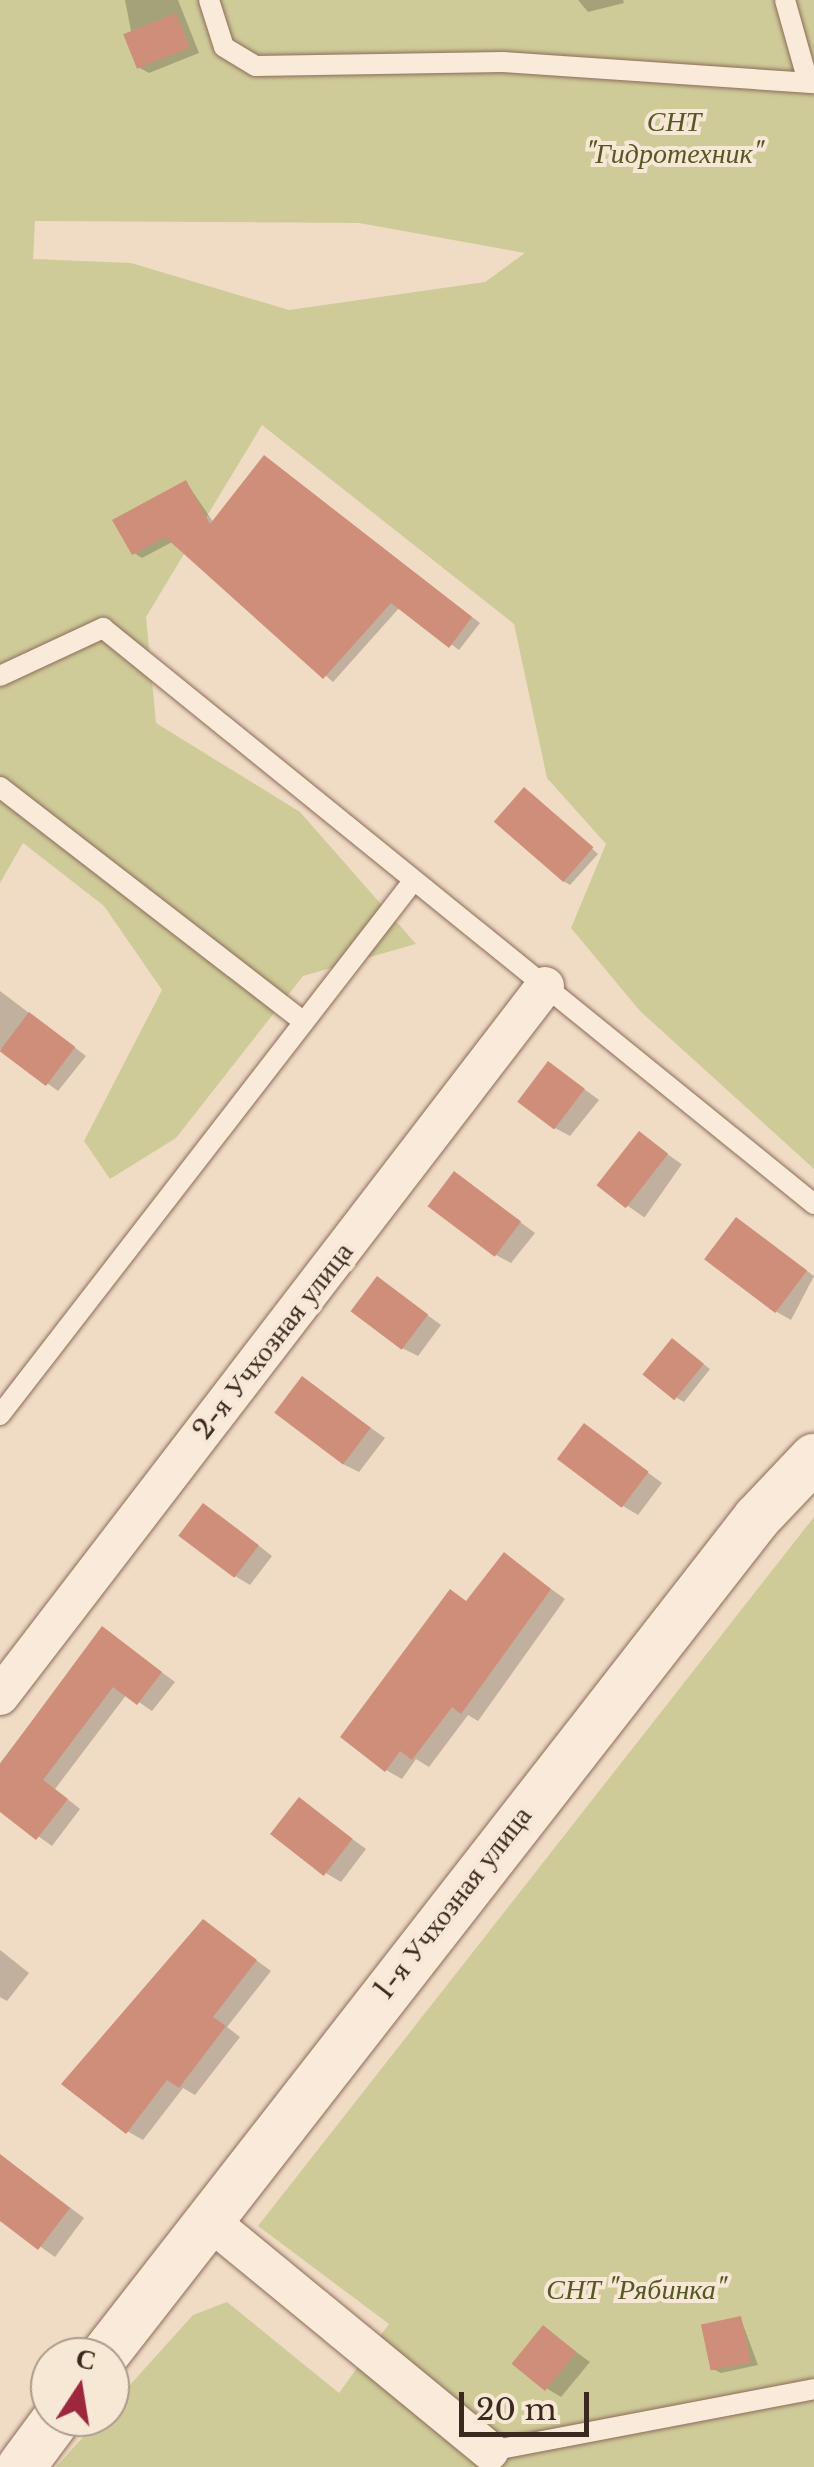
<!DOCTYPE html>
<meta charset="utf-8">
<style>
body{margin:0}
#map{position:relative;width:814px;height:2467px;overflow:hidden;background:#f0dcc5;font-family:"Libre Baskerville",serif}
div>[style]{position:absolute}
.green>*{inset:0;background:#cfcb99}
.shadow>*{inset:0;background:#0003;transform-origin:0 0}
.building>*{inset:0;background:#cf8e7a;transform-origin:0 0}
.roads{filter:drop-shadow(0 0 2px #8c6c5a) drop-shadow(0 0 2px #8c6c5a)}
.service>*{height:20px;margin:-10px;padding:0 10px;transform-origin:10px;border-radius:10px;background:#faead9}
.minor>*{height:38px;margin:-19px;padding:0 19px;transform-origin:19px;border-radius:19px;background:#faead9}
.tertiary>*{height:48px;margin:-24px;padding:0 24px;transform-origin:24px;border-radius:24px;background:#faead9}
span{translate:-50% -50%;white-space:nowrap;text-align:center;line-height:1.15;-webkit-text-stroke:8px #f7e7d5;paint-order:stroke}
.park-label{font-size:28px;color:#555825;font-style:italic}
.street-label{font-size:28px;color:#3b281f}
.north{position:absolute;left:30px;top:2337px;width:100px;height:100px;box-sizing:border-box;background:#f7e7d5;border:2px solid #ac9b8c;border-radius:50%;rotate:12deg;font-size:28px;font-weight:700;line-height:40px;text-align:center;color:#3b281f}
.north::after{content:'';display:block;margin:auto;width:35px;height:45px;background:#9d283e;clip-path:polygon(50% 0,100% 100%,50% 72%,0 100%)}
.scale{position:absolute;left:459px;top:2392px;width:130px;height:45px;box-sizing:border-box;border:5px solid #3b281f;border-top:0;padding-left:12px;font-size:30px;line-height:35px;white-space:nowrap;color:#3b281f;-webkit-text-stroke:8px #f7e7d5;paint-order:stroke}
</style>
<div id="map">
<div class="green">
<i style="clip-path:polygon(evenodd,0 0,814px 0,814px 1169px,640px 1011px,571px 928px,606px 844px,547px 778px,514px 624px,262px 425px,146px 617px,156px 723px,300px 812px,416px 944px,303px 976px,176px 1138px,110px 1179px,84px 1141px,162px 990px,104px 906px,23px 843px,0 883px,0 0,35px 221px,359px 223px,525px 253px,485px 282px,289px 310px,131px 263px,33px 259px,35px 221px)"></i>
<i style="clip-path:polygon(814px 1517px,814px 2467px,56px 2467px,193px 2315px,227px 2302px,339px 2393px,389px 2324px,258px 2226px)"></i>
</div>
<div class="shadow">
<i style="clip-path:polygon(125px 0,178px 0,199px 53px,149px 73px,138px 67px)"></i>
<i style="clip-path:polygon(578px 0,623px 0,624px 3px,588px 12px)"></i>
<i style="clip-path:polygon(273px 463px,480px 623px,459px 650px,400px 607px,333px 682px,174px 541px,142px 558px,134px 553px,186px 482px,214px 523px)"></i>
<i style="clip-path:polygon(532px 794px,598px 854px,570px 885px,563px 881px)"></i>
<i style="clip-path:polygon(0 991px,86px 1056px,58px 1091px,0 1049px)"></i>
<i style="clip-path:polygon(564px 1074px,599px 1100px,570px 1136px,555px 1128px)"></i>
<i style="left:640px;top:1135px;width:51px;height:65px;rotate:35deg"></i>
<i style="clip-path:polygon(455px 1174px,535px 1233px,511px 1263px,496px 1255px)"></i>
<i style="clip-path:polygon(737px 1220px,814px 1276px,791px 1320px,775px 1311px)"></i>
<i style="clip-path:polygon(378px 1279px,441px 1325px,418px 1356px,402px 1348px)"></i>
<i style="clip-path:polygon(680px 1346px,710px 1369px,684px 1402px,677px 1398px)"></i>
<i style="clip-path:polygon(303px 1379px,385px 1438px,359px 1472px,343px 1464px)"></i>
<i style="clip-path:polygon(585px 1426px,662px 1483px,638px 1515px,623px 1506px)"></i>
<i style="clip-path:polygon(219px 1515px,272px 1556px,250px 1585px,235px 1576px)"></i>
<i style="clip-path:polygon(504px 1555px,565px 1599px,478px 1721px,468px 1715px,429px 1767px,416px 1759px,402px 1779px,386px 1770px)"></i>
<i style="clip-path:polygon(103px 1629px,175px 1682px,152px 1711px,127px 1694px,55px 1789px,80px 1809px,52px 1846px,0 1809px,0 1763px)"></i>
<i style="clip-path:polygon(299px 1800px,366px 1849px,341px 1882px,326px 1873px)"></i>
<i style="clip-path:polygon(204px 1922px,271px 1971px,227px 2027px,240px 2037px,195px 2095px,183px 2088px,143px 2140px,127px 2131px)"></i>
<i style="clip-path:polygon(0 1950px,29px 1973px,7px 2001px,0 1997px)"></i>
<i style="clip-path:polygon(0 2155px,84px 2218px,55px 2257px,0 2218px)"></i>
<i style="clip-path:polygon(741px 2319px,758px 2365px,721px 2373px,713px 2369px)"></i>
<i style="clip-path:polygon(543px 2328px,590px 2362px,561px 2397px,546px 2388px)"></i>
</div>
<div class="building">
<i style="left:176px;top:13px;width:37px;height:57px;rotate:68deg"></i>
<i style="clip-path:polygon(264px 455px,472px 617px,449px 648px,391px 603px,323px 679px,165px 537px,132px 555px,112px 520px,186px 480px,210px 524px)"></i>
<i style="left:524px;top:787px;width:92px;height:46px;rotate:41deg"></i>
<i style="left:29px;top:1012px;width:58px;height:49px;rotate:37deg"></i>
<i style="left:548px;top:1061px;width:46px;height:51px;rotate:37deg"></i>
<i style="left:639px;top:1131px;width:37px;height:69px;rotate:38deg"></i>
<i style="left:454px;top:1171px;width:84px;height:44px;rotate:37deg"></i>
<i style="left:736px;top:1217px;width:89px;height:53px;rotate:37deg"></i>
<i style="left:377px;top:1276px;width:64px;height:44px;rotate:37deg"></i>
<i style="left:672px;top:1338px;width:41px;height:47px;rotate:39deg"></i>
<i style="left:302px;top:1376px;width:86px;height:46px;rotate:37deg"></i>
<i style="left:584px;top:1423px;width:81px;height:45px;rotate:37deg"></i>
<i style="left:203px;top:1503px;width:70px;height:41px;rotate:37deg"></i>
<i style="clip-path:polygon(504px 1552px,551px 1589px,461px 1714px,452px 1707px,412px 1760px,400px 1751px,385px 1772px,340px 1737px,450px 1589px,466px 1601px)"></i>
<i style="clip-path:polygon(102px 1626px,162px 1672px,137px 1705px,113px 1687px,43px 1780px,68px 1799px,36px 1840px,0 1812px,0 1764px)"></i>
<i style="left:299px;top:1797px;width:68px;height:47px;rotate:38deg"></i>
<i style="clip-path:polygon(203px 1919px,257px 1960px,213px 2017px,226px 2026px,179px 2088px,167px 2080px,126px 2134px,61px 2084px)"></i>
<i style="clip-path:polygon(0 2154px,70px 2208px,38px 2250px,0 2221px)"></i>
<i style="left:741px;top:2316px;width:47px;height:41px;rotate:78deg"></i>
<i style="left:543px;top:2325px;width:43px;height:50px;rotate:39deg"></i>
</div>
<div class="roads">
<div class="service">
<i style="left:209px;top:0;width:49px;rotate:72.3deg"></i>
<i style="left:224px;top:47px;width:37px;rotate:31deg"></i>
<i style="left:256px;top:66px;width:247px;rotate:-0.9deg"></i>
<i style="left:503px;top:62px;width:312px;rotate:3.9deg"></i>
<i style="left:785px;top:0;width:85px;rotate:74.3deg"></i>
<i style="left:0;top:676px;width:114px;rotate:-25deg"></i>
<i style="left:103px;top:628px;width:915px;rotate:39.01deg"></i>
<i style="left:0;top:787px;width:384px;rotate:37.7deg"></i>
<i style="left:0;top:1415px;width:676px;rotate:-52.27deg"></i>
<i style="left:492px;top:2460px;width:9px;rotate:-103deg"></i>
<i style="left:490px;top:2451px;width:330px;rotate:-10.8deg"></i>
</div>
<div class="minor">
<i style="left:0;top:1696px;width:895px;rotate:-52.49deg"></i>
<i style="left:206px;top:2218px;width:367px;rotate:39.4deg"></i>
</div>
<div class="tertiary">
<i style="left:103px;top:2357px;width:1064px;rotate:-52.06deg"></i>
<i style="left:757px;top:1518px;width:83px;rotate:-46.5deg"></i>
<i style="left:21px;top:2467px;width:62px;rotate:-53.5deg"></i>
</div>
</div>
<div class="park-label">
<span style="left:674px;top:138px">СНТ<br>"Гидротехник"</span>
<span style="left:636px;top:2290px">СНТ "Рябинка"</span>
</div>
<div class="street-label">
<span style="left:273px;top:1341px;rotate:-52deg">2-я Учхозная улица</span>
<span style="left:453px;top:1903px;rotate:-52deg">1-я Учхозная улица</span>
</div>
<div class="north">С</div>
<div class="scale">20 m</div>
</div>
